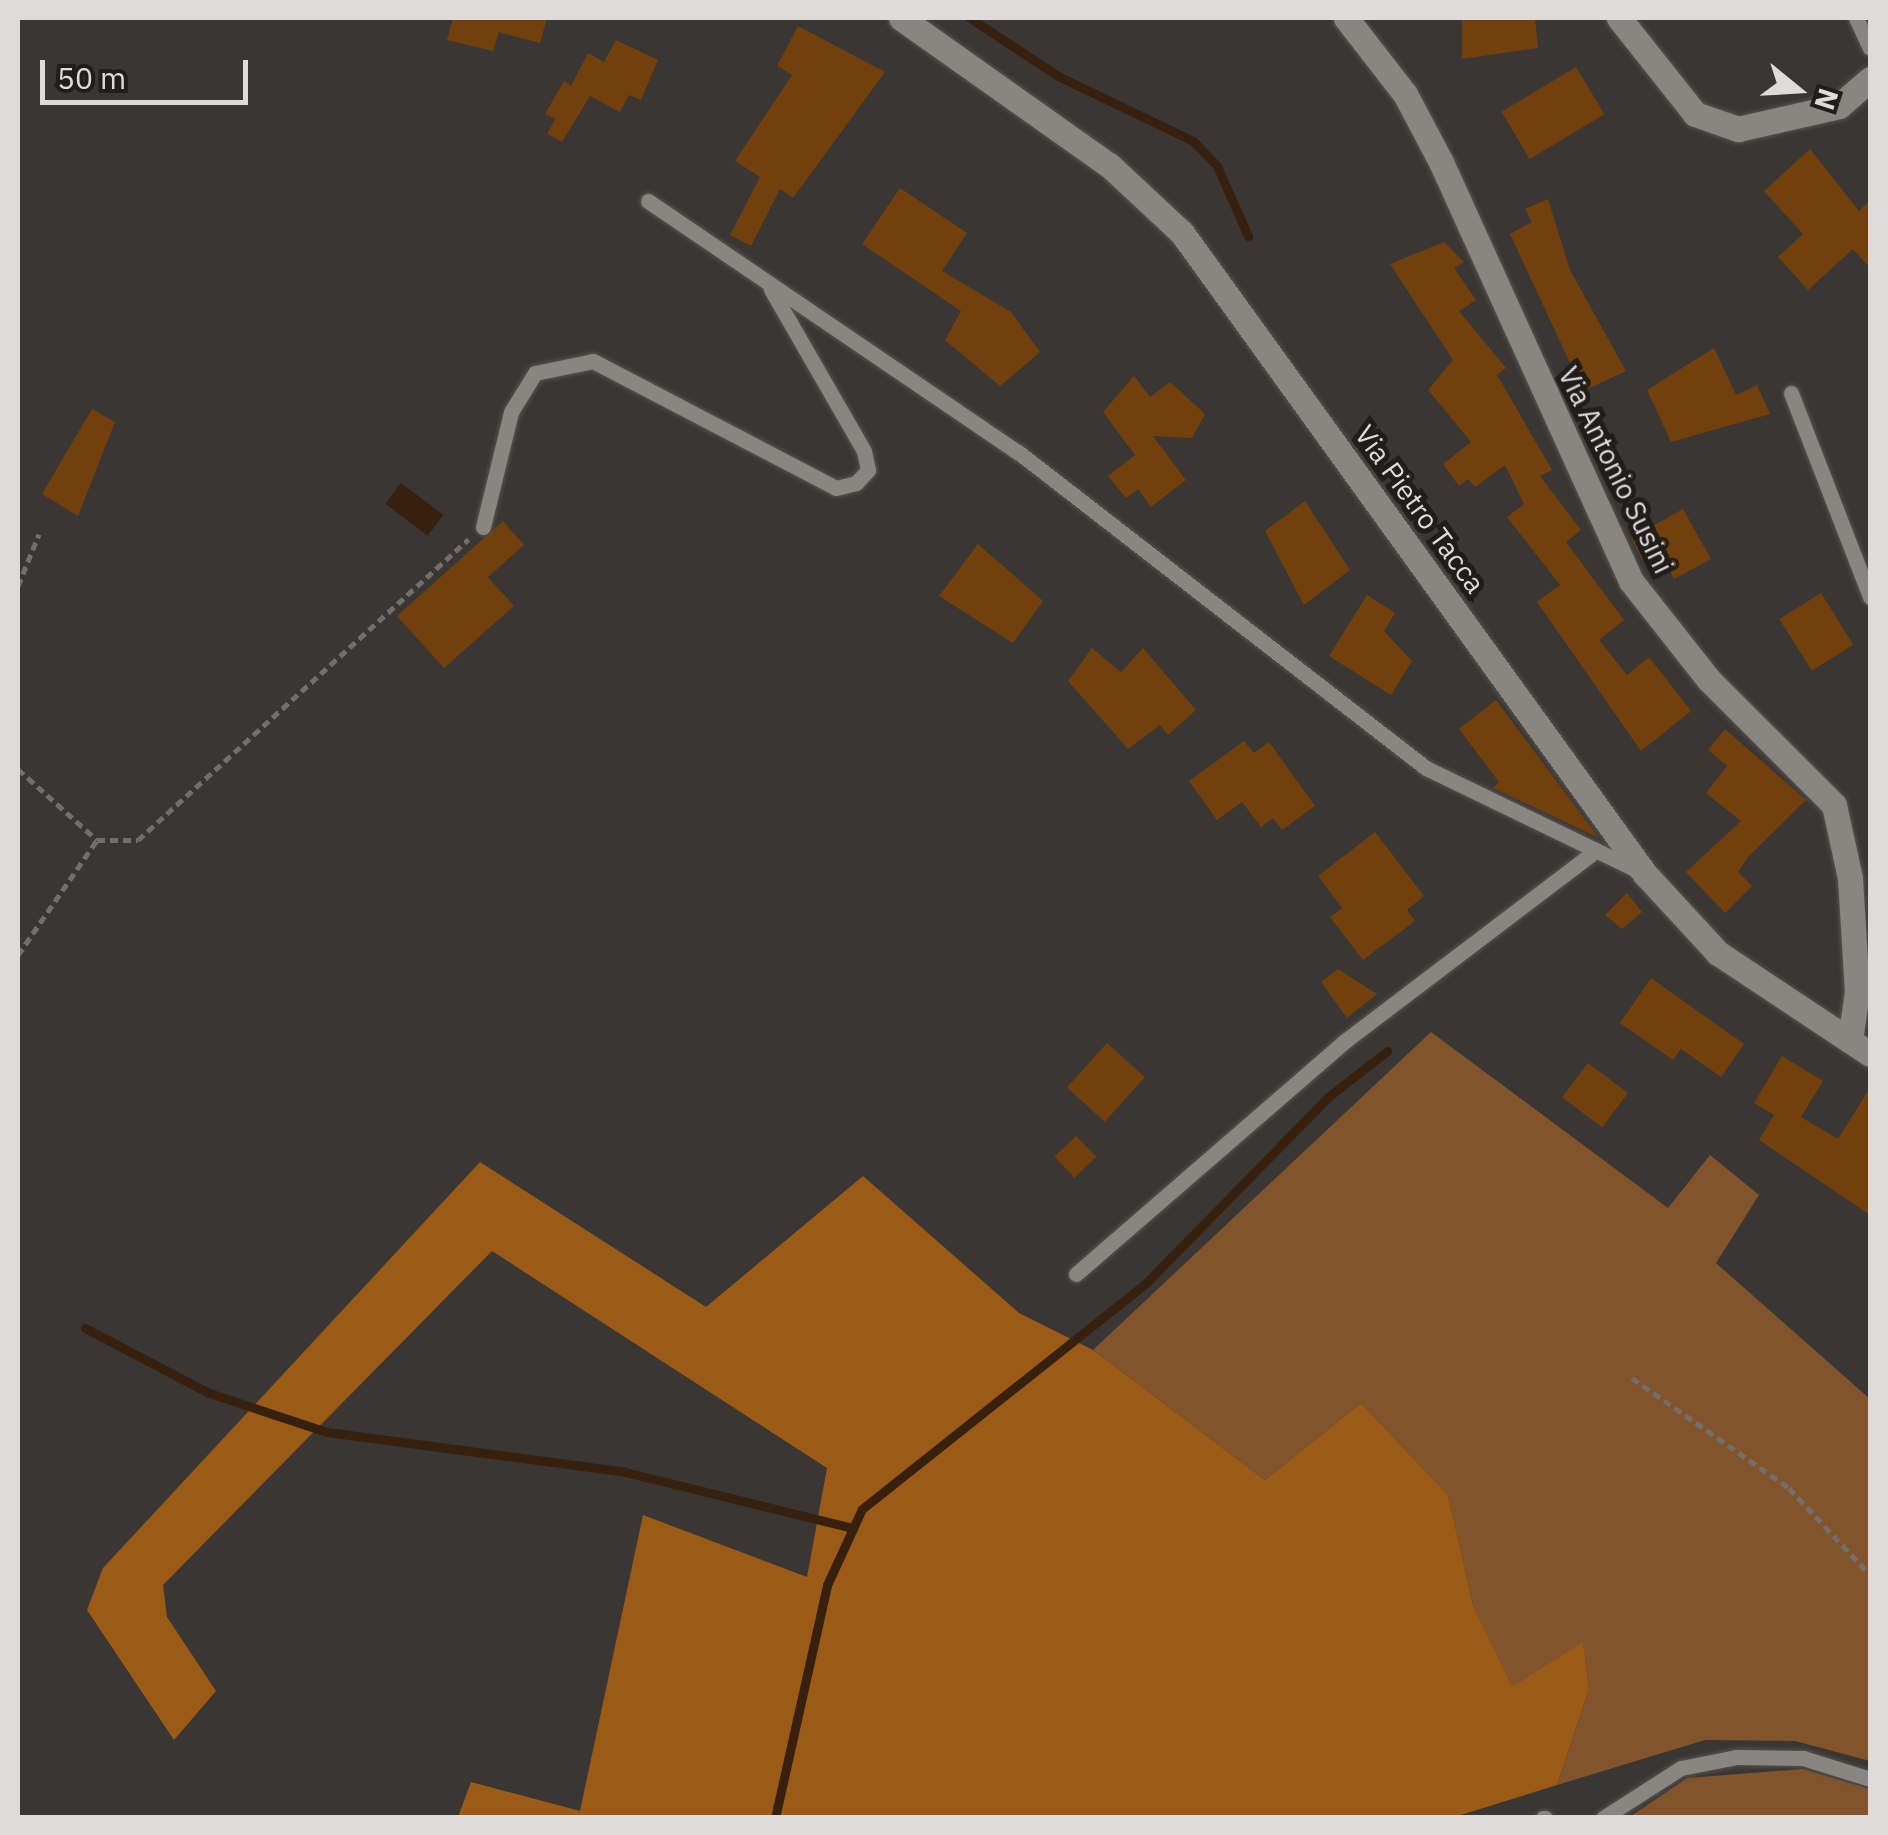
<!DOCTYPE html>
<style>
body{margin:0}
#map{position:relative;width:1888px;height:1835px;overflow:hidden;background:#3a3634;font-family:"IBM Plex Sans",sans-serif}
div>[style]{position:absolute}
.green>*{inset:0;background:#82542b}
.forest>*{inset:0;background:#9b5a16}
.water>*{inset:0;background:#37210e;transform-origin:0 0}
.stream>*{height:9px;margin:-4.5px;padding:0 4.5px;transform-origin:4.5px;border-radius:4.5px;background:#37210e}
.building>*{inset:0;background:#71400c;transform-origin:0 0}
.path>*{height:5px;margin-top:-2.5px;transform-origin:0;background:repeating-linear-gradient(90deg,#726e6c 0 8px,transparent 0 13px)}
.roads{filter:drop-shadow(0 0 2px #565350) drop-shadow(0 0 2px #565350)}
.lane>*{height:15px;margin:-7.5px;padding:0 7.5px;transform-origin:7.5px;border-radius:7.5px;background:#898581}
.street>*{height:25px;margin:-12.5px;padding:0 12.5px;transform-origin:12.5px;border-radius:12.5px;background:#898581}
span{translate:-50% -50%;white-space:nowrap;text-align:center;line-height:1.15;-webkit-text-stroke:10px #201e1d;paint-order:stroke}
.street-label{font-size:28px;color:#dedbda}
.frame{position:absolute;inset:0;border:20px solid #dedbda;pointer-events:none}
.north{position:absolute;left:1748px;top:40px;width:100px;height:100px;-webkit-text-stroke:8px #201e1d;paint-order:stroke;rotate:108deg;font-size:28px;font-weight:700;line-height:40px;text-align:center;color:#dedbda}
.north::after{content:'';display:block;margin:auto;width:35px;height:45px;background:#dedbda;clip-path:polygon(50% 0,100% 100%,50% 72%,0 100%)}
.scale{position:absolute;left:40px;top:60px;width:208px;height:45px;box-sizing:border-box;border:5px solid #dedbda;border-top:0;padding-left:12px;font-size:30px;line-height:35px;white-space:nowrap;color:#dedbda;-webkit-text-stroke:8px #201e1d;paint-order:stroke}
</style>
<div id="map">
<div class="green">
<i style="clip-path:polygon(1431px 1032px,1668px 1208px,1710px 1155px,1759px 1195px,1716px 1263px,1870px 1399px,1870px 1761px,1795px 1741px,1705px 1740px,1557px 1785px,1589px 1689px,1583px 1643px,1512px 1688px,1473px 1605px,1448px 1495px,1361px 1403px,1265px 1480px,1093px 1350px)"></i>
<i style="clip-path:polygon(1803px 1769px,1870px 1789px,1870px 1817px,1628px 1818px,1687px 1778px)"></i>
</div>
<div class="forest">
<i style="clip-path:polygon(480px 1162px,706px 1307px,863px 1176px,1019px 1313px,1093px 1350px,1265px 1480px,1361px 1403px,1448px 1495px,1473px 1605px,1512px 1687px,1583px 1642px,1589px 1689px,1557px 1785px,1451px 1818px,458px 1817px,471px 1782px,580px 1811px,643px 1515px,807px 1577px,827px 1468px,492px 1251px,163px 1585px,167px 1617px,216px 1691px,174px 1740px,87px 1610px,103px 1568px)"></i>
</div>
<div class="water">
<i style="left:401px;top:483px;width:53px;height:26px;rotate:37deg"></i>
</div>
<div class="stream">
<i style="left:970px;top:18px;width:105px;rotate:33.4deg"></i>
<i style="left:1058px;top:76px;width:150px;rotate:25.7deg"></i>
<i style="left:1193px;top:141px;width:35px;rotate:46deg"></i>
<i style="left:1217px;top:166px;width:77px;rotate:66.1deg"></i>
<i style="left:85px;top:1328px;width:140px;rotate:27.7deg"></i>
<i style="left:209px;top:1393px;width:124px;rotate:18.3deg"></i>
<i style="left:327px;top:1432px;width:301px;rotate:7.6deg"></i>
<i style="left:625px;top:1472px;width:235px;rotate:13.8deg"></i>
<i style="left:775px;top:1818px;width:239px;rotate:-77.4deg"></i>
<i style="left:827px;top:1585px;width:84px;rotate:-65.3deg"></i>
<i style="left:862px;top:1509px;width:363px;rotate:-38.5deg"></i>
<i style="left:1146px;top:1283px;width:260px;rotate:-45.6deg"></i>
<i style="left:1328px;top:1097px;width:75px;rotate:-37.9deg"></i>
</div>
<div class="building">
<i style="clip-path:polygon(453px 18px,547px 18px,540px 43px,499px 32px,493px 51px,447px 40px)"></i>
<i style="clip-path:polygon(1462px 18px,1535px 18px,1538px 48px,1462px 59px)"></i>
<i style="clip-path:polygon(798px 26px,885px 72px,793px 198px,780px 189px,751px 246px,730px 235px,760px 177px,735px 161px,792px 75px,777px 66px)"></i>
<i style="clip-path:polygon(616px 40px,658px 60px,641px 100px,629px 95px,620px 112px,590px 96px,562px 142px,547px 134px,555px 119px,545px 114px,564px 81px,571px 86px,588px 53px,604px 62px)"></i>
<i style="left:1576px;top:67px;width:55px;height:87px;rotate:59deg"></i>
<i style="clip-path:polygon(1810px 149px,1859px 211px,1870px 200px,1870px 268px,1853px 249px,1808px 290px,1778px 257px,1803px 234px,1764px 191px)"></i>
<i style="clip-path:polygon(900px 188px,967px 233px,942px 271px,1011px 312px,1040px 352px,1000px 386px,945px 340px,961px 311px,862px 244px)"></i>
<i style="clip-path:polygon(1548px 199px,1570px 270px,1626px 371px,1583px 391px,1510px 234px,1532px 222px,1525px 209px)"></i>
<i style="clip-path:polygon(1444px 242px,1464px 262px,1454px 268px,1476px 300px,1459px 311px,1506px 368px,1497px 375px,1552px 470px,1540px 476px,1581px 530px,1566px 542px,1624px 620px,1599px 640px,1627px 675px,1649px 657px,1691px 711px,1641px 751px,1537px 602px,1560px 585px,1507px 517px,1524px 504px,1505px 465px,1475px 487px,1468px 479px,1459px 486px,1443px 464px,1471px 442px,1428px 390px,1453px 360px,1390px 264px)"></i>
<i style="clip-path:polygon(1714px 348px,1736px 395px,1757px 385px,1770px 414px,1671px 442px,1647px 390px)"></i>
<i style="clip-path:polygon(1134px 376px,1150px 397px,1170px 382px,1205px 414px,1192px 438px,1153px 436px,1186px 480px,1151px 507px,1138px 489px,1126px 498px,1108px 476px,1135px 455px,1103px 412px)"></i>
<i style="clip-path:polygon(92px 409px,115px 422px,78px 516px,42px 494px)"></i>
<i style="clip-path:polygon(1305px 501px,1350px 570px,1304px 605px,1265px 531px)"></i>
<i style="clip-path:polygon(1683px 509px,1711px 559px,1674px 579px,1659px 553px,1642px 560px,1631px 538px)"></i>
<i style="clip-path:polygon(503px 521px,524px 545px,488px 577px,514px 606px,444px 668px,397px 616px)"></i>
<i style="clip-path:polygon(978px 544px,1043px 601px,1013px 643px,939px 596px)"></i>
<i style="left:1821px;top:593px;width:61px;height:49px;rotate:58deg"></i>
<i style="clip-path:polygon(1367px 595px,1395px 613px,1384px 631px,1412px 661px,1391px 695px,1329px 656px)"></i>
<i style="clip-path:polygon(1092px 648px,1121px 672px,1143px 648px,1196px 710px,1168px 735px,1160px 725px,1128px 749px,1068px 681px)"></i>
<i style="clip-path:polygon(1496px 700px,1599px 838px,1493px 788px,1499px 782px,1459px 729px)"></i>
<i style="clip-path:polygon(1725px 729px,1806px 800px,1748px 857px,1738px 872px,1752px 886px,1725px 913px,1686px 872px,1741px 821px,1706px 793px,1727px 766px,1708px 750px)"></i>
<i style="clip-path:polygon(1244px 741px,1254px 753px,1269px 742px,1315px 806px,1282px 830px,1273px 818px,1261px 827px,1242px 802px,1217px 820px,1189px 781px)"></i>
<i style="clip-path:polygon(1375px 832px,1424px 896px,1407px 910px,1415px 921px,1363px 960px,1330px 917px,1342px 908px,1318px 876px)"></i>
<i style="clip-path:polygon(1627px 893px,1642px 912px,1622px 929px,1605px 915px)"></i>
<i style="clip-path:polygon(1338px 969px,1377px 994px,1347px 1018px,1321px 982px)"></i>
<i style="clip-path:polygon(1651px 978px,1744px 1044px,1721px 1077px,1681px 1049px,1673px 1060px,1620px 1023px)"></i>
<i style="left:1107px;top:1043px;width:51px;height:60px;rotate:42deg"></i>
<i style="clip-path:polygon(1782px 1056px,1823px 1081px,1801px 1117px,1838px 1139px,1870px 1088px,1870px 1215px,1759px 1140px,1774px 1115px,1754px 1103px)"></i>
<i style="left:1588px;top:1063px;width:50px;height:43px;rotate:37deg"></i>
<i style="left:1076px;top:1136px;width:29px;height:30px;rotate:46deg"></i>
</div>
<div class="path">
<i style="left:18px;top:586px;width:56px;rotate:-68deg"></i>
<i style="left:18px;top:769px;width:106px;rotate:41.9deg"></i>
<i style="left:97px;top:840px;width:41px"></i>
<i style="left:138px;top:840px;width:447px;rotate:-42.3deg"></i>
<i style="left:18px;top:955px;width:140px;rotate:-55.5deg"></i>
<i style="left:1632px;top:1378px;width:192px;rotate:35deg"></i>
<i style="left:1789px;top:1488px;width:119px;rotate:47deg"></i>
</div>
<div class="roads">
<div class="lane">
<i style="left:1856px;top:18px;width:33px;rotate:65deg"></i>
<i style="left:648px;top:201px;width:447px;rotate:34.2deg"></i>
<i style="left:1018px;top:452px;width:516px;rotate:37.76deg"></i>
<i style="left:1426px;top:768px;width:241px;rotate:25.8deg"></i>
<i style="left:1791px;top:393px;width:219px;rotate:68.8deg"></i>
<i style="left:483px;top:527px;width:118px;rotate:-76.3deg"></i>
<i style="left:511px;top:412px;width:46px;rotate:-58.4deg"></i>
<i style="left:535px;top:373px;width:59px;rotate:-11.7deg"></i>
<i style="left:593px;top:361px;width:274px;rotate:27.6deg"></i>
<i style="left:836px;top:488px;width:21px;rotate:-14deg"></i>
<i style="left:856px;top:483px;width:18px;rotate:-47deg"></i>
<i style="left:868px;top:470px;width:19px;rotate:-102deg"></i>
<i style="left:864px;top:451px;width:187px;rotate:-119.9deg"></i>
<i style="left:1076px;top:1274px;width:356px;rotate:-40.9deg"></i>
<i style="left:1345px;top:1041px;width:308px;rotate:-37.2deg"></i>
<i style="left:1543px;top:1818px;width:2px"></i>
<i style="left:1603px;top:1818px;width:93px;rotate:-32.7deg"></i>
<i style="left:1681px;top:1768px;width:56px;rotate:-11.3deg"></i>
<i style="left:1736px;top:1757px;width:67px;rotate:0.9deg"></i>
<i style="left:1803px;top:1758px;width:70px;rotate:17.4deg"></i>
</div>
<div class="street">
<i style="left:901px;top:18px;width:255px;rotate:35.3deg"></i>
<i style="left:1109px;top:165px;width:100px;rotate:43deg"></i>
<i style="left:1182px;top:233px;width:791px;rotate:54.16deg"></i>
<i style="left:1645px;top:874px;width:108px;rotate:47.3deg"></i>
<i style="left:1718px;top:953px;width:182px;rotate:33.6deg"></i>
<i style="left:1346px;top:18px;width:96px;rotate:52.2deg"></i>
<i style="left:1405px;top:94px;width:77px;rotate:62.1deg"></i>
<i style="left:1441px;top:162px;width:460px;rotate:65.6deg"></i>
<i style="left:1631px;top:581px;width:126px;rotate:51.8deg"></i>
<i style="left:1709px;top:680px;width:177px;rotate:45deg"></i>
<i style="left:1834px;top:805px;width:75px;rotate:77.6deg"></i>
<i style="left:1850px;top:878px;width:113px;rotate:86.5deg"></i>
<i style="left:1857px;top:991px;width:50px;rotate:98deg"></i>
<i style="left:1619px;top:18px;width:122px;rotate:51.6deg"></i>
<i style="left:1695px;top:114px;width:46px;rotate:19.2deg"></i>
<i style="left:1738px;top:129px;width:104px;rotate:-12.8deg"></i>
<i style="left:1839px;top:106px;width:41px;rotate:-41.1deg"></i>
</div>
</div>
<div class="street-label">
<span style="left:1616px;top:470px;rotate:64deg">Via Antonio Susini</span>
<span style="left:1420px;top:509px;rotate:54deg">Via Pietro Tacca</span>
</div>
<div class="frame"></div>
<div class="north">N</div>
<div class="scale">50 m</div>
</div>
